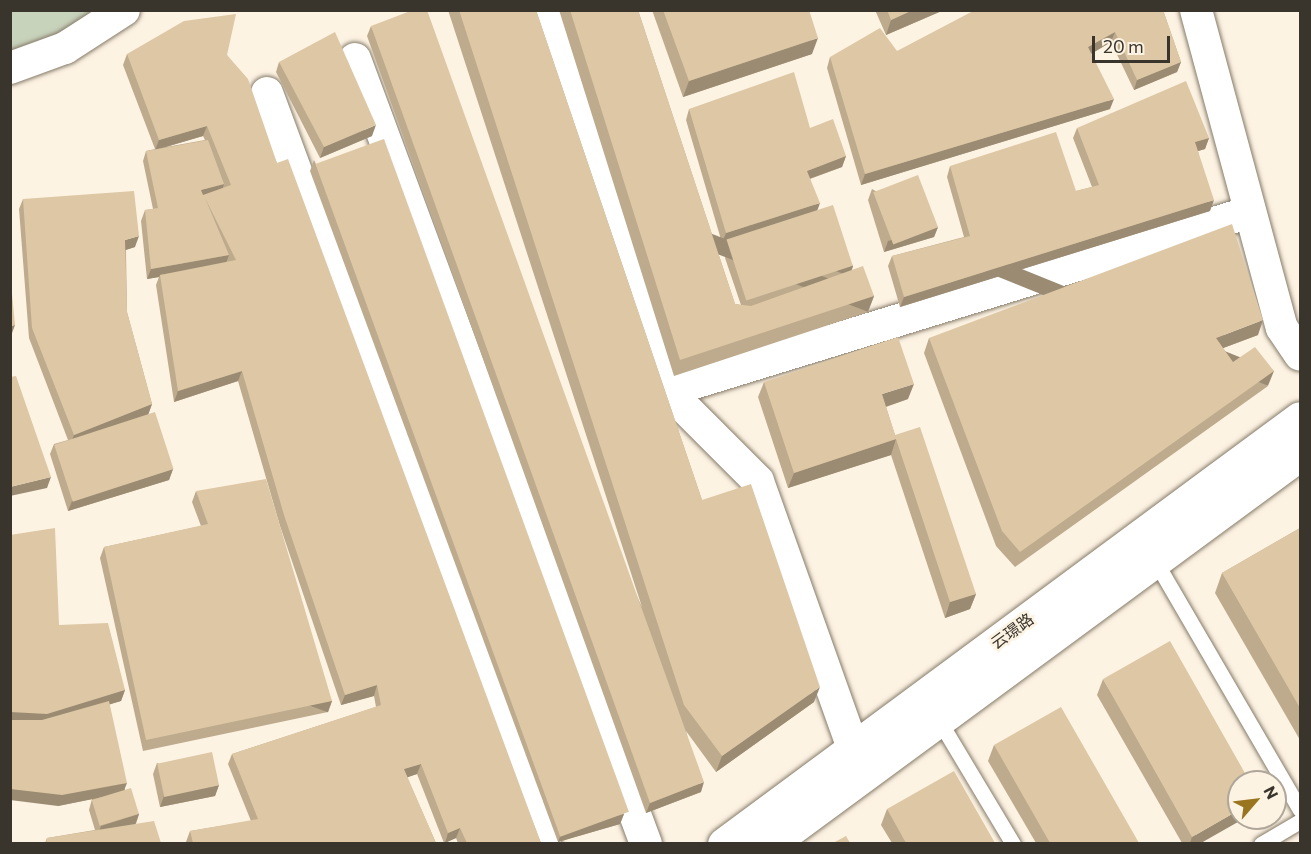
<!DOCTYPE html>
<meta charset="utf-8">
<style>
body{margin:0}
#map{position:relative;width:1311px;height:854px;overflow:hidden;background:#fdf3e3;font-family:Commissioner,"Noto Sans SC",sans-serif}
div>[style]{position:absolute}
.green>*{inset:0;background:#c8d3bc}
.roads{filter:drop-shadow(0 0 2px #867b69) drop-shadow(0 0 2px #867b69)}
.lane>*{height:15px;margin:-7.5px;padding:0 7.5px;transform-origin:7.5px;border-radius:7.5px;background:#fff}
.street>*{height:32px;margin:-16px;padding:0 16px;transform-origin:16px;border-radius:16px;background:#fff}
.secondary>*{height:33px;margin:-16.5px;padding:0 16.5px;transform-origin:16.5px;border-radius:16.5px;background:#fff}
.wall>*{inset:0;background:#beab8d}
.shaded-wall>*{inset:0;background:#9b8b73;transform-origin:0 0}
.building>*{inset:0;background:#ddc7a4;transform-origin:0 0}
span{translate:-50% -50%;white-space:nowrap;text-align:center;line-height:1.15;-webkit-text-stroke:5px #fdf3e3;paint-order:stroke}
.street-label{font-size:16px;color:#39342c}
.frame{position:absolute;inset:0;border:12px solid #39342c;pointer-events:none}
.north{position:absolute;left:1227px;top:770px;width:60px;height:60px;box-sizing:border-box;background:#fdf3e3;border:2px solid #afa79a;border-radius:50%;rotate:62deg;font-size:16px;font-weight:700;line-height:24px;text-align:center;color:#39342c}
.north::after{content:'';display:block;margin:auto;width:21px;height:27px;background:#997520;clip-path:polygon(50% 0,100% 100%,50% 72%,0 100%)}
.scale{position:absolute;left:1092px;top:36px;width:78px;height:27px;box-sizing:border-box;border:3px solid #39342c;border-top:0;padding-left:8px;font-size:18px;line-height:21px;white-space:nowrap;color:#39342c;-webkit-text-stroke:4px #fdf3e3;paint-order:stroke}
</style>
<div id="map">
<div class="green">
<i style="clip-path:polygon(11px 11px,124px 11px,11px 68px)"></i>
</div>
<div class="roads">
<div class="lane">
<i style="left:1154px;top:559px;width:290px;rotate:59.8deg"></i>
<i style="left:937px;top:717px;width:148px;rotate:59.1deg"></i>
<i style="left:1261px;top:844px;width:45px;rotate:-30.5deg"></i>
</div>
<div class="street">
<i style="left:547px;top:10px;width:400px;rotate:72.4deg"></i>
<i style="left:1196px;top:10px;width:329px;rotate:74.9deg"></i>
<i style="left:1282px;top:328px;width:32px;rotate:56deg"></i>
<i style="left:355px;top:59px;width:837px;rotate:69.66deg"></i>
<i style="left:10px;top:68px;width:59px;rotate:-20deg"></i>
<i style="left:65px;top:48px;width:70px;rotate:-32.8deg"></i>
<i style="left:267px;top:93px;width:801px;rotate:69.69deg"></i>
<i style="left:853px;top:748px;width:283px;rotate:-109.6deg"></i>
<i style="left:758px;top:481px;width:127px;rotate:-135deg"></i>
<i style="left:668px;top:391px;width:609px;rotate:-17.1deg"></i>
</div>
<div class="secondary">
<i style="left:724px;top:844px;width:716px;rotate:-36.49deg"></i>
<i style="left:770px;top:844px;width:658px;rotate:-36.35deg"></i>
</div>
</div>
<div class="wall">
<i style="clip-path:polygon(448px 10px,536px 10px,702px 500px,814px 702px,716px 772px,686px 731px,701px 792px,646px 813px,367px 36px,371px 26px,642px 607px)"></i>
<i style="clip-path:polygon(559px 10px,638px 10px,735px 304px,741px 305px,725px 258px,729px 247px,795px 220px,722px 243px,686px 120px,689px 109px,810px 128px,846px 156px,842px 167px,810px 179px,817px 211px,853px 266px,852px 270px,874px 296px,868px 312px,674px 376px)"></i>
<i style="clip-path:polygon(652px 10px,809px 10px,812px 54px,683px 97px)"></i>
<i style="clip-path:polygon(875px 10px,944px 10px,886px 35px)"></i>
<i style="clip-path:polygon(1163px 10px,1181px 62px,1177px 72px,1134px 90px,1111px 42px,1091px 54px,1110px 109px,861px 185px,827px 68px,830px 57px,897px 51px)"></i>
<i style="clip-path:polygon(evenodd,127px 54px,227px 55px,277px 163px,541px 843px,458px 843px,456px 838px,444px 843px,417px 774px,407px 777px,436px 843px,186px 843px,186px 842px,190px 831px,251px 821px,228px 764px,232px 754px,376px 707px,374px 696px,341px 705px,280px 526px,238px 381px,174px 402px,156px 285px,159px 277px,147px 279px,141px 221px,145px 210px,153px 209px,143px 161px,146px 151px,155px 149px,123px 65px,127px 54px,203px 136px,205px 140px,166px 147px,203px 136px)"></i>
<i style="clip-path:polygon(279px 62px,372px 136px,320px 158px,276px 72px)"></i>
<i style="clip-path:polygon(1077px 128px,1209px 138px,1205px 149px,1198px 151px,1210px 211px,900px 307px,888px 266px,892px 256px,964px 237px,947px 177px,950px 166px,1076px 191px,1092px 187px,1073px 138px)"></i>
<i style="clip-path:polygon(314px 160px,624px 814px,620px 824px,558px 842px,310px 171px)"></i>
<i style="clip-path:polygon(872px 189px,938px 227px,934px 237px,884px 252px,868px 200px)"></i>
<i style="clip-path:polygon(23px 199px,135px 247px,126px 250px,127px 312px,152px 404px,148px 415px,173px 469px,169px 480px,68px 511px,50px 454px,54px 444px,68px 440px,29px 338px,19px 209px)"></i>
<i style="clip-path:polygon(1258px 335px,1223px 348px,1233px 362px,1268px 386px,1015px 567px,996px 546px,924px 353px,929px 338px)"></i>
<i style="clip-path:polygon(764px 382px,908px 399px,886px 407px,895px 435px,976px 594px,970px 609px,945px 618px,891px 455px,788px 488px,758px 397px)"></i>
<i style="clip-path:polygon(196px 491px,332px 701px,328px 712px,143px 751px,100px 558px,104px 547px,201px 526px,192px 502px)"></i>
<i style="clip-path:polygon(1300px 528px,1300px 740px,1215px 593px,1222px 573px)"></i>
<i style="clip-path:polygon(59px 625px,125px 690px,121px 701px,109px 704px,125px 790px,139px 814px,136px 824px,161px 843px,45px 843px,47px 838px,95px 830px,89px 810px,92px 799px,58px 806px)"></i>
<i style="clip-path:polygon(1103px 679px,1201px 843px,1182px 843px,1097px 695px)"></i>
<i style="clip-path:polygon(994px 745px,1139px 843px,1036px 843px,988px 761px)"></i>
<i style="clip-path:polygon(157px 763px,219px 785px,215px 796px,160px 807px,153px 774px)"></i>
<i style="clip-path:polygon(887px 809px,995px 843px,892px 843px,881px 825px)"></i>
</div>
<div class="shaded-wall">
<i style="clip-path:polygon(913px 10px,944px 10px,886px 35px,891px 20px)"></i>
<i style="clip-path:polygon(1115px 32px,1111px 42px,1084px 58px,1088px 47px)"></i>
<i style="clip-path:polygon(818px 38px,812px 54px,683px 97px,689px 81px)"></i>
<i style="clip-path:polygon(1181px 62px,1177px 72px,1134px 90px,1137px 80px)"></i>
<i style="clip-path:polygon(1114px 99px,1110px 109px,861px 185px,865px 174px)"></i>
<i style="clip-path:polygon(376px 125px,372px 136px,320px 158px,324px 147px)"></i>
<i style="clip-path:polygon(207px 126px,203px 136px,155px 150px,159px 140px)"></i>
<i style="clip-path:polygon(1209px 138px,1205px 149px,1191px 153px,1195px 142px)"></i>
<i style="clip-path:polygon(846px 156px,842px 167px,803px 181px,807px 171px)"></i>
<i style="clip-path:polygon(224px 184px,221px 194px,197px 201px,201px 190px)"></i>
<i style="clip-path:polygon(1214px 200px,1210px 211px,900px 307px,904px 297px)"></i>
<i style="clip-path:polygon(820px 203px,816px 214px,722px 243px,726px 233px)"></i>
<i style="clip-path:polygon(938px 227px,934px 237px,884px 252px,888px 241px)"></i>
<i style="clip-path:polygon(139px 236px,135px 247px,122px 251px,125px 240px)"></i>
<i style="clip-path:polygon(229px 255px,225px 266px,160px 275px,159px 277px,147px 279px,151px 269px)"></i>
<i style="left:853px;top:266px;width:11px;height:112px;rotate:112deg"></i>
<i style="left:874px;top:296px;width:17px;height:204px;rotate:111deg"></i>
<i style="clip-path:polygon(1263px 320px,1258px 335px,1210px 353px,1216px 338px)"></i>
<i style="clip-path:polygon(15px 325px,11px 336px,10px 336px,10px 326px)"></i>
<i style="clip-path:polygon(242px 371px,238px 381px,174px 402px,178px 391px)"></i>
<i style="left:1274px;top:371px;width:16px;height:312px;rotate:112deg"></i>
<i style="clip-path:polygon(914px 384px,908px 399px,876px 410px,882px 394px)"></i>
<i style="clip-path:polygon(152px 404px,148px 415px,70px 445px,74px 435px)"></i>
<i style="clip-path:polygon(896px 439px,891px 455px,788px 488px,794px 473px)"></i>
<i style="clip-path:polygon(173px 469px,169px 480px,68px 511px,72px 501px)"></i>
<i style="clip-path:polygon(51px 477px,47px 488px,10px 496px,10px 487px)"></i>
<i style="clip-path:polygon(976px 594px,970px 609px,945px 618px,950px 602px)"></i>
<i style="clip-path:polygon(377px 685px,374px 696px,341px 705px,345px 695px)"></i>
<i style="clip-path:polygon(820px 687px,814px 702px,716px 772px,722px 756px)"></i>
<i style="clip-path:polygon(125px 690px,121px 701px,43px 725px,10px 723px,10px 712px)"></i>
<i style="left:332px;top:701px;width:12px;height:190px;rotate:110deg"></i>
<i style="clip-path:polygon(421px 764px,417px 774px,400px 780px,404px 769px)"></i>
<i style="clip-path:polygon(704px 782px,701px 792px,646px 813px,650px 803px)"></i>
<i style="clip-path:polygon(127px 783px,123px 793px,58px 806px,10px 800px,10px 789px)"></i>
<i style="clip-path:polygon(219px 785px,215px 796px,160px 807px,164px 796px)"></i>
<i style="clip-path:polygon(1239px 810px,1239px 818px,1245px 818px,1201px 843px,1190px 843px,1192px 837px)"></i>
<i style="clip-path:polygon(139px 814px,135px 825px,97px 836px,101px 826px)"></i>
<i style="clip-path:polygon(624px 814px,620px 824px,558px 842px,562px 831px)"></i>
<i style="clip-path:polygon(460px 828px,456px 838px,445px 843px,448px 833px)"></i>
</div>
<div class="building">
<i style="clip-path:polygon(413px 10px,427px 10px,704px 782px,650px 803px,371px 26px)"></i>
<i style="clip-path:polygon(459px 10px,536px 10px,702px 500px,751px 484px,820px 687px,722px 756px,684px 705px)"></i>
<i style="clip-path:polygon(570px 10px,638px 10px,735px 304px,751px 306px,863px 266px,874px 296px,680px 360px)"></i>
<i style="clip-path:polygon(663px 10px,809px 10px,818px 38px,689px 81px)"></i>
<i style="clip-path:polygon(887px 10px,913px 10px,891px 20px)"></i>
<i style="clip-path:polygon(975px 10px,1163px 10px,1181px 62px,1137px 80px,1115px 32px,1088px 47px,1114px 99px,865px 174px,830px 57px,880px 28px,897px 51px)"></i>
<i style="clip-path:polygon(236px 14px,227px 55px,248px 79px,277px 163px,288px 159px,541px 843px,467px 843px,460px 828px,448px 833px,421px 764px,404px 769px,436px 843px,193px 843px,190px 831px,258px 819px,232px 754px,381px 705px,377px 685px,345px 695px,284px 515px,242px 371px,178px 391px,160px 275px,236px 260px,205px 198px,229px 255px,151px 269px,145px 210px,158px 208px,146px 151px,208px 140px,224px 184px,201px 190px,203px 195px,231px 185px,207px 126px,159px 140px,127px 54px,184px 21px)"></i>
<i style="clip-path:polygon(335px 32px,376px 125px,324px 147px,279px 62px)"></i>
<i style="clip-path:polygon(794px 72px,810px 128px,833px 119px,846px 156px,807px 171px,820px 203px,726px 233px,689px 109px)"></i>
<i style="clip-path:polygon(1186px 81px,1209px 138px,1195px 142px,1214px 200px,904px 297px,892px 256px,970px 236px,950px 166px,1056px 132px,1076px 191px,1099px 185px,1077px 128px)"></i>
<i style="left:384px;top:139px;width:716px;height:73px;rotate:70deg"></i>
<i style="left:918px;top:175px;width:56px;height:48px;rotate:69deg"></i>
<i style="clip-path:polygon(134px 191px,139px 236px,125px 240px,127px 312px,152px 404px,74px 435px,32px 328px,23px 199px)"></i>
<i style="left:833px;top:205px;width:64px;height:112px;rotate:72deg"></i>
<i style="clip-path:polygon(1232px 224px,1263px 320px,1216px 338px,1233px 362px,1255px 347px,1274px 371px,1020px 552px,1002px 531px,929px 338px)"></i>
<i style="clip-path:polygon(10px 273px,15px 325px,10px 326px)"></i>
<i style="clip-path:polygon(898px 337px,914px 384px,882px 394px,895px 435px,920px 427px,976px 594px,950px 602px,896px 439px,794px 473px,764px 382px)"></i>
<i style="clip-path:polygon(16px 376px,51px 477px,10px 487px,10px 377px)"></i>
<i style="left:155px;top:412px;width:60px;height:106px;rotate:72deg"></i>
<i style="clip-path:polygon(266px 479px,332px 701px,146px 740px,104px 547px,208px 524px,196px 491px)"></i>
<i style="clip-path:polygon(55px 528px,59px 625px,108px 623px,125px 690px,47px 714px,10px 712px,10px 535px)"></i>
<i style="clip-path:polygon(1300px 528px,1300px 708px,1222px 573px)"></i>
<i style="clip-path:polygon(1170px 641px,1250px 782px,1239px 782px,1239px 810px,1192px 837px,1103px 679px)"></i>
<i style="clip-path:polygon(109px 701px,127px 783px,62px 795px,10px 789px,10px 720px,42px 720px)"></i>
<i style="clip-path:polygon(1061px 707px,1139px 843px,1050px 843px,994px 745px)"></i>
<i style="left:212px;top:752px;width:34px;height:56px;rotate:78deg"></i>
<i style="clip-path:polygon(954px 771px,995px 843px,906px 843px,887px 809px)"></i>
<i style="left:131px;top:788px;width:27px;height:41px;rotate:73deg"></i>
<i style="clip-path:polygon(154px 821px,161px 843px,46px 843px,47px 838px)"></i>
<i style="clip-path:polygon(846px 836px,850px 843px,833px 843px)"></i>
</div>
<div class="street-label">
<span style="left:1012px;top:631px;rotate:-36deg">云璟路</span>
</div>
<div class="frame"></div>
<div class="north">N</div>
<div class="scale">20 m</div>
</div>
